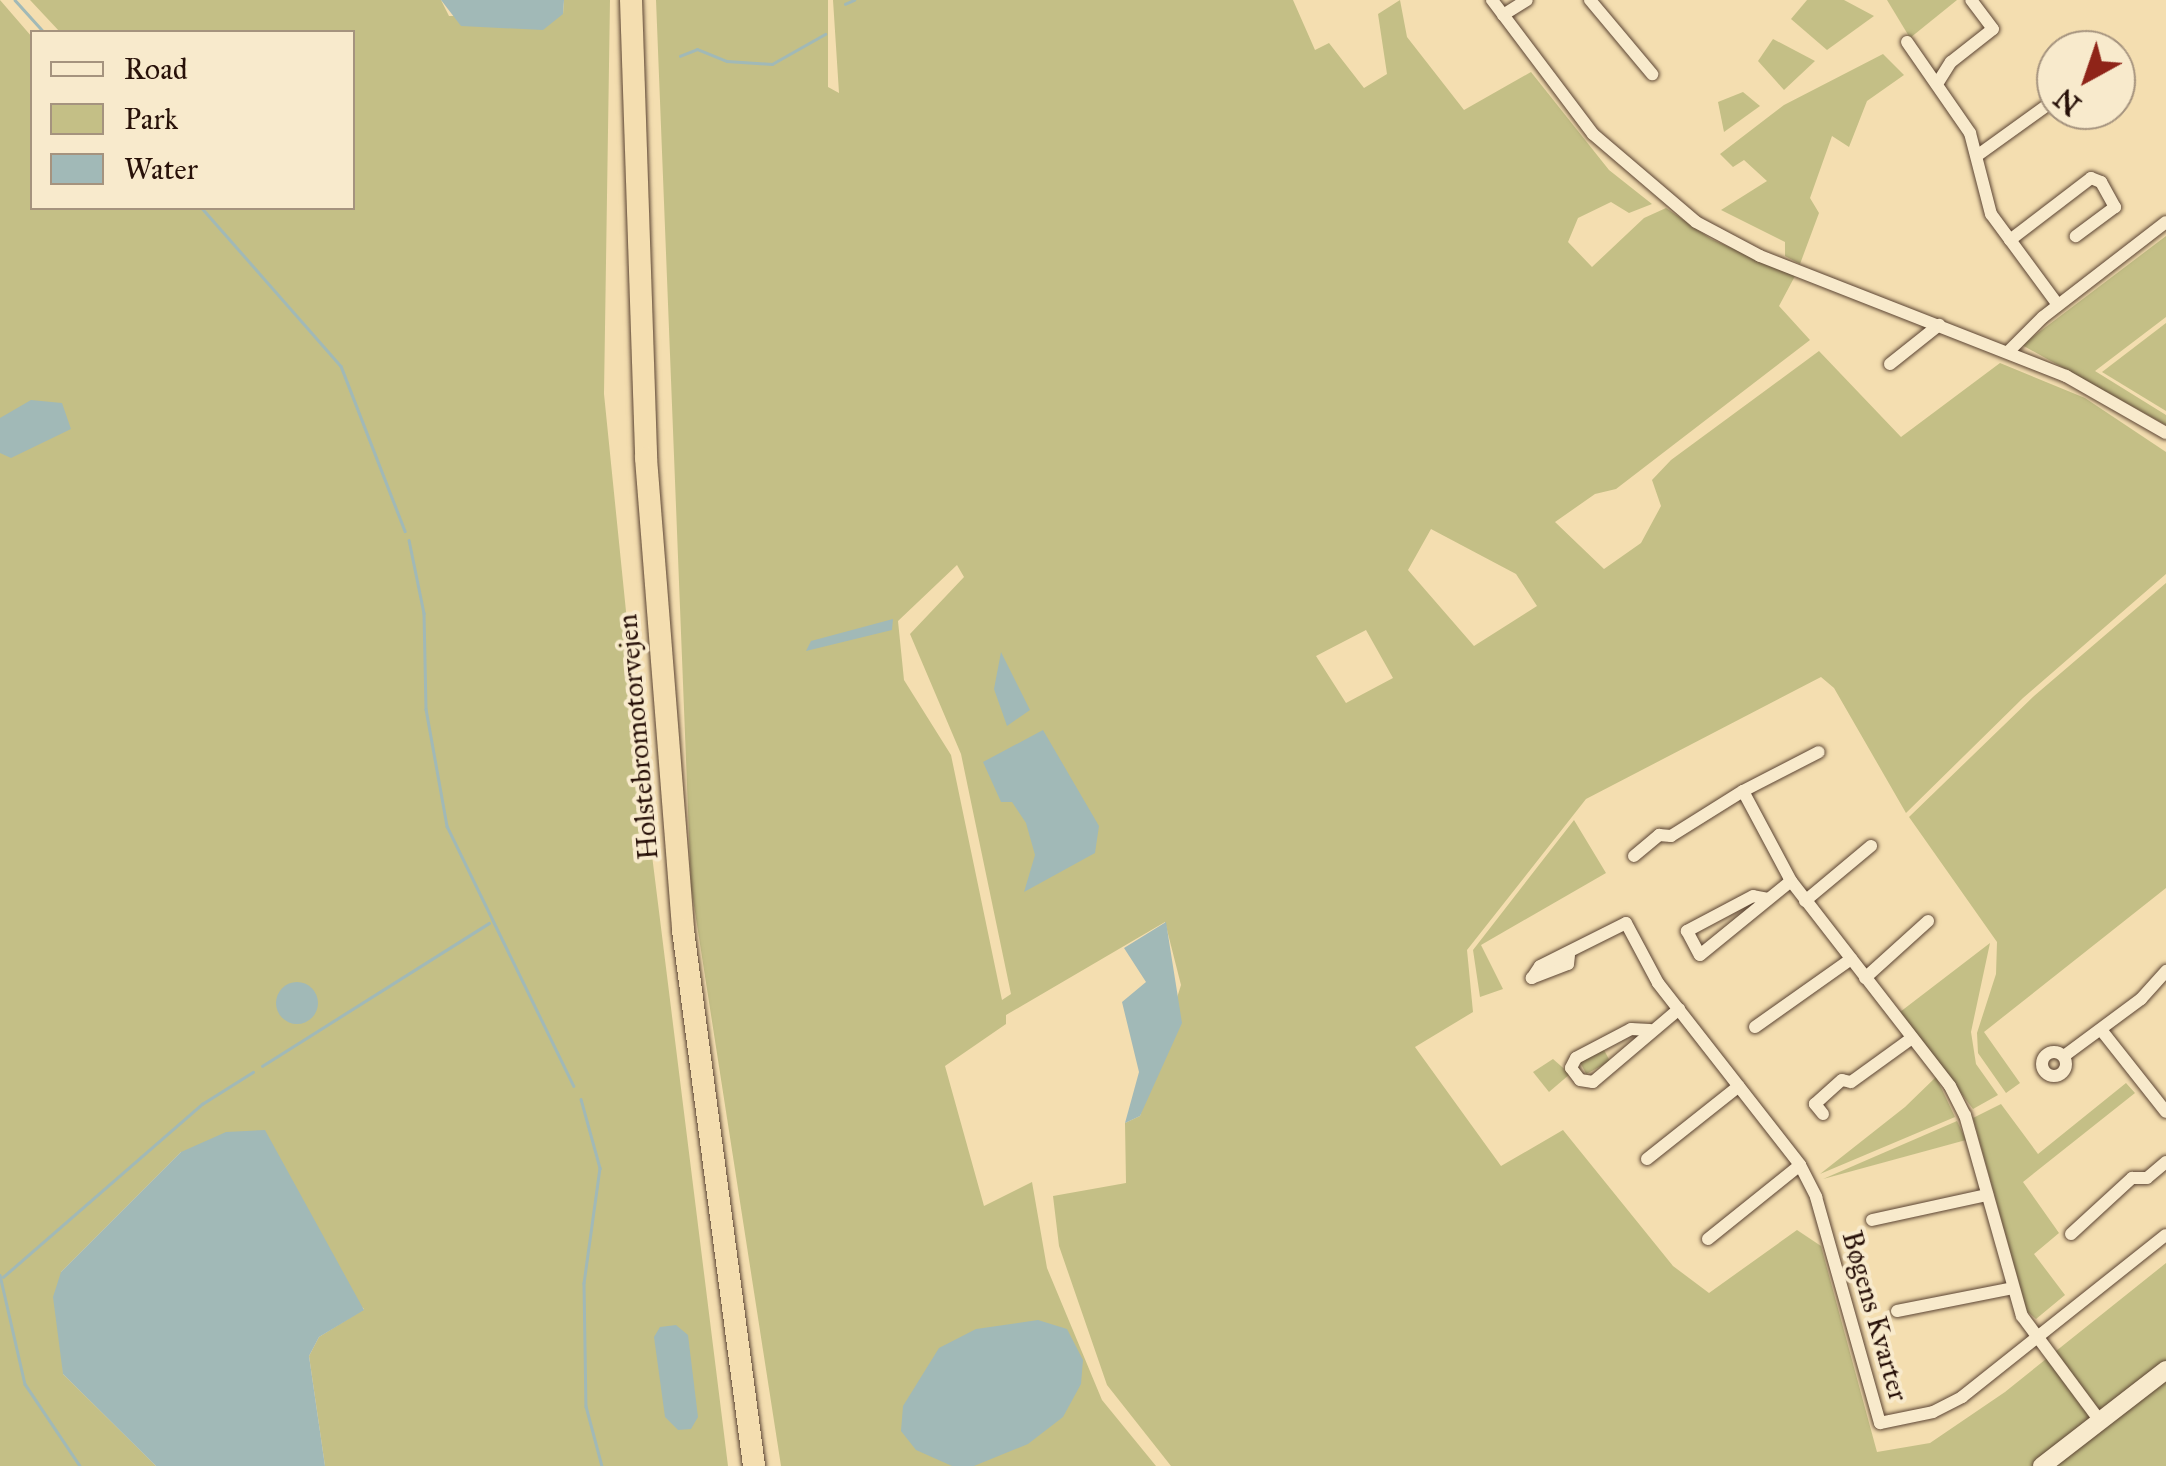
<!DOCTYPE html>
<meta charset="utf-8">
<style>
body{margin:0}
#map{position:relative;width:2166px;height:1466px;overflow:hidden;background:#f4deb0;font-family:"IM FELL Great Primer",serif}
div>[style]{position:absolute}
.green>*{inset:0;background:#c4bf86;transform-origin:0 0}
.water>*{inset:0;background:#a1b9b7}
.round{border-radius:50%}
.stream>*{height:2.5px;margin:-1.25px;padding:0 1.25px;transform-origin:1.25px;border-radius:1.25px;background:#a1b9b7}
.roads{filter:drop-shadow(0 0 2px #5b4433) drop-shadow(0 0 2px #5b4433)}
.street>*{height:12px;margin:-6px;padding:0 6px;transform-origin:6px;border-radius:6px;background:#f8eacc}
.street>.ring{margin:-6px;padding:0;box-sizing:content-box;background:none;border:12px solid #f8eacc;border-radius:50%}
.secondary>*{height:18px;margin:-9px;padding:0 9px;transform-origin:9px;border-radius:9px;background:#f8eacc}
.highway>*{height:22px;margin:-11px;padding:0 11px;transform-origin:11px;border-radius:11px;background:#f4deb0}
span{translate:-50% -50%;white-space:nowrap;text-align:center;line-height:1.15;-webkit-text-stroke:8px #f8eacc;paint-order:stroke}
.street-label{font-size:28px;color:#281109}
.legend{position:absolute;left:30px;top:30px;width:325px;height:180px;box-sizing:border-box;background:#f8eacc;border:2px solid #a5937e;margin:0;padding:12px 18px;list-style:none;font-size:30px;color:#281109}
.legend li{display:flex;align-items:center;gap:20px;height:50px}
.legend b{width:50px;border:2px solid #a5937e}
.north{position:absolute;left:2036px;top:30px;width:100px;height:100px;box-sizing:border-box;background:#f8eacc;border:2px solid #a5937e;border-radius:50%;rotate:220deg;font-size:28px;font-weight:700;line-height:40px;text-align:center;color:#281109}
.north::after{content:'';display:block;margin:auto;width:35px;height:45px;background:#8f2418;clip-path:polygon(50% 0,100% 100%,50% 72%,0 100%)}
</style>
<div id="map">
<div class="green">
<i style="clip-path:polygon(0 0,32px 37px,32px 208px,352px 208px,352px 32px,60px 32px,30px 0,441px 0,449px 16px,563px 14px,564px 0,610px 0,604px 394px,645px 799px,728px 1466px,325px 1466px,309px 1356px,319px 1337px,364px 1309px,181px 1152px,61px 1272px,63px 1374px,156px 1466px,0 1466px)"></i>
<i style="clip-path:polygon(evenodd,656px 0,828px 0,828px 87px,839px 93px,833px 0,1293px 0,1315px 50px,1329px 43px,1364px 88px,1387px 74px,1378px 14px,1400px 0,1407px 37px,1464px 110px,1531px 72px,1609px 170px,1652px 204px,1629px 213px,1611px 202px,1578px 218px,1568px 242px,1592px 267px,1644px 218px,1666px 208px,1711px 239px,1795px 276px,1779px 306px,1810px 340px,1616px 489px,1595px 494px,1555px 522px,1604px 569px,1641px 543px,1661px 506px,1652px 480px,1671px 460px,1819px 351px,1901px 437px,2000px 363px,2085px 398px,2166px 452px,2166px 574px,2023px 698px,1906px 813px,1834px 688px,1821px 677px,1586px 799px,1467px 950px,1473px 1012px,1415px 1047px,1501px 1166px,1563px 1130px,1673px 1266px,1709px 1293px,1797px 1230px,1821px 1246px,1877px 1452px,1930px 1443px,2005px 1392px,2166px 1263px,2166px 1364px,2032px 1466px,1171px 1466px,1107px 1385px,1059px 1246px,1053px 1196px,1126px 1183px,1125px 1123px,1140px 1116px,1181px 985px,1165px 922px,1006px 1015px,1006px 1024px,945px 1066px,984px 1206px,1032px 1182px,1047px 1268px,1102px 1400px,1156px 1466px,781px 1466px,691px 886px,656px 0,1431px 529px,1516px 574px,1537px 606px,1474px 646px,1408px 570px,1431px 529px,656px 0,957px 565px,964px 577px,910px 634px,961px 754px,1011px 994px,1002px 1000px,951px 755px,904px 680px,898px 621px,957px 565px,656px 0,1366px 630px,1393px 678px,1346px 703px,1316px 656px,1366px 630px)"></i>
<i style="clip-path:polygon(1807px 0,1844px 0,1874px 16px,1827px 50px,1791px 19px)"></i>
<i style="clip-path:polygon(1887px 0,1957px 0,1910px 38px)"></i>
<i style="clip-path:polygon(1773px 39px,1815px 61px,1784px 90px,1758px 61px)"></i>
<i style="clip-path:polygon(1883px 54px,1904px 75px,1867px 101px,1849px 147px,1832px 136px,1810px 198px,1819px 213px,1800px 264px,1785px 256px,1785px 242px,1721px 210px,1767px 181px,1744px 160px,1733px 167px,1720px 154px,1784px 105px)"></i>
<i style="clip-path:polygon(1743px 92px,1760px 106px,1724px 132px,1718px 102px)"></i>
<i style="clip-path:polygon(2166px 236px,2166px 317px,2095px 371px,2166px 415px,2166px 425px,2022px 345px)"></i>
<i style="clip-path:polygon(2166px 323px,2166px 411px,2102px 372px)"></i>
<i style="clip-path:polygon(2166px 583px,2166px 888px,1984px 1032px,2020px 1083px,2006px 1093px,1978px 1053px,1977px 1033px,1996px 974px,1997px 942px,1909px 817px,2034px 696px)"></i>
<i style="clip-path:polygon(1574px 820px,1606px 873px,1481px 945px,1503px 989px,1480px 997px,1473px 950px)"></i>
<i style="clip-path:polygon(1990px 943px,1971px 1032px,1976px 1064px,1998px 1095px,1973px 1109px,1900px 1012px)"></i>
<i style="left:1603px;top:1048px;width:15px;height:27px;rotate:62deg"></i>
<i style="clip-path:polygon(1553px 1059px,1570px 1074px,1549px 1092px,1533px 1072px)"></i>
<i style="clip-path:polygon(1936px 1077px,1955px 1117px,1820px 1174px,1905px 1107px)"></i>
<i style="clip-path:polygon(2126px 1083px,2135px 1093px,2023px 1182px,2059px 1233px,2034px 1254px,2065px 1295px,2036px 1319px,2027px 1311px,1973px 1118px,2001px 1104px,2038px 1154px)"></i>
<i style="clip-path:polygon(1957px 1121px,1966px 1140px,1823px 1179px)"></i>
<i style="clip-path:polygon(2166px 1377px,2166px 1466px,2054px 1466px)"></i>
</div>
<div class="water">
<i style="clip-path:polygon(441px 0,564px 0,563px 14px,543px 30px,461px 26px)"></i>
<i style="clip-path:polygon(31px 400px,62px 403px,71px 429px,11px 458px,0 453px,0 418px)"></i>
<i style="clip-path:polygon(893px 619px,892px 630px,806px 651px,811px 641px)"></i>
<i style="clip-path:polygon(1001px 652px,1030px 710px,1007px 726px,994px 689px)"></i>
<i style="clip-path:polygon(1043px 730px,1099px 826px,1095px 853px,1024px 892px,1035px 855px,1026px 823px,1012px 802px,1001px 802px,983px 762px)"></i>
<i style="clip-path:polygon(1166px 922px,1182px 1023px,1140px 1116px,1125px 1123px,1139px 1072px,1122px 1002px,1146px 982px,1124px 948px)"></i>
<i class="round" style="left:276px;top:982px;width:42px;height:42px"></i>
<i style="clip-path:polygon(265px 1130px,364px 1310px,319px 1337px,309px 1356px,325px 1466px,156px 1466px,63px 1374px,53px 1297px,61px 1272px,181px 1152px,226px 1132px)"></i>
<i style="clip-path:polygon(1038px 1320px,1067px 1329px,1083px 1360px,1081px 1384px,1063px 1417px,1028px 1444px,974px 1466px,952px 1466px,916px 1450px,901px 1431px,903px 1406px,939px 1348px,976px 1329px)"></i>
<i style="clip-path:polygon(676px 1325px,688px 1335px,698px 1417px,691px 1429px,678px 1430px,665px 1417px,654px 1337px,660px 1327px)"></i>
</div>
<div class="stream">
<i style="left:15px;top:0;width:43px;rotate:47.8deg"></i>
<i style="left:845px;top:4px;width:10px;rotate:-24deg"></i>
<i style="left:680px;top:56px;width:18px;rotate:-22deg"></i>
<i style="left:697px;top:49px;width:32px;rotate:22deg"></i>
<i style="left:727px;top:61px;width:45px;rotate:3.8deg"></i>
<i style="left:772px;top:64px;width:61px;rotate:-29.5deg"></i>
<i style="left:202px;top:208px;width:210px;rotate:48.7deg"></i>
<i style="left:341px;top:366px;width:177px;rotate:68.8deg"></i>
<i style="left:409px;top:540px;width:75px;rotate:78.4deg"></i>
<i style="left:424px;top:613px;width:96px;rotate:88.8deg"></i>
<i style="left:426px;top:709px;width:119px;rotate:79.8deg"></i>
<i style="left:447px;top:826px;width:289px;rotate:64deg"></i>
<i style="left:262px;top:1066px;width:268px;rotate:-32.2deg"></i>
<i style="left:581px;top:1099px;width:72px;rotate:74.6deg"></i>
<i style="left:600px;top:1168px;width:116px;rotate:97.9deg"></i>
<i style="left:584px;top:1283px;width:123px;rotate:89.1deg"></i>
<i style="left:586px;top:1406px;width:62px;rotate:75.1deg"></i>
<i style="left:0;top:1275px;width:112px;rotate:77.1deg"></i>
<i style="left:25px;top:1384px;width:99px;rotate:56.1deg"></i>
<i style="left:3px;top:1277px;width:264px;rotate:-41deg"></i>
<i style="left:202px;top:1104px;width:60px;rotate:-32.1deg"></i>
</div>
<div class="roads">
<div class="street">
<i style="left:1492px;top:0;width:168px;rotate:53deg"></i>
<i style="left:1593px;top:134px;width:135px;rotate:40.5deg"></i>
<i style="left:1696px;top:222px;width:72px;rotate:28deg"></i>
<i style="left:1760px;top:256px;width:329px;rotate:21.4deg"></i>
<i style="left:2066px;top:376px;width:115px;rotate:29.7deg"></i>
<i style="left:1590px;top:0;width:97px;rotate:50deg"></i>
<i style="left:1503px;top:15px;width:28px;rotate:-32deg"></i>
<i style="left:1907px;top:42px;width:111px;rotate:55.3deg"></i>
<i style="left:1970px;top:133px;width:84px;rotate:75.5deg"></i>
<i style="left:1991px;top:214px;width:113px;rotate:53.6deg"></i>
<i style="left:1937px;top:84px;width:26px;rotate:-58deg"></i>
<i style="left:1951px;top:62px;width:53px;rotate:-38.2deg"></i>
<i style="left:1993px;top:29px;width:36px;rotate:-127deg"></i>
<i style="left:1978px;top:155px;width:96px;rotate:-35.7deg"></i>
<i style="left:2010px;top:240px;width:102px;rotate:-37.4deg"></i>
<i style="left:2091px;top:178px;width:11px;rotate:22deg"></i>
<i style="left:2101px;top:182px;width:29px;rotate:61deg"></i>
<i style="left:2115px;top:207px;width:49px;rotate:143.4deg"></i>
<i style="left:2008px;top:352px;width:49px;rotate:-45deg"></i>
<i style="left:2043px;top:317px;width:155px;rotate:-37.7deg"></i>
<i style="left:1890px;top:364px;width:63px;rotate:-38.5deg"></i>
<i style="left:1743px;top:791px;width:85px;rotate:-27.2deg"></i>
<i style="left:1634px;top:856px;width:33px;rotate:-40deg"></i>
<i style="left:1659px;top:835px;width:12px;rotate:5deg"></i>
<i style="left:1671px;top:836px;width:85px;rotate:-32deg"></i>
<i style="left:1743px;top:791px;width:102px;rotate:61.9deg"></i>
<i style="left:1791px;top:881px;width:259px;rotate:52.2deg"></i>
<i style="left:1950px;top:1086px;width:33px;rotate:63deg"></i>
<i style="left:1965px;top:1115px;width:209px;rotate:74.2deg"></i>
<i style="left:2022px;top:1316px;width:131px;rotate:53.4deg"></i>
<i style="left:1768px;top:899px;width:15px;rotate:-169deg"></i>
<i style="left:1753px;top:896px;width:75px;rotate:152.1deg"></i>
<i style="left:1687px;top:931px;width:27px;rotate:62deg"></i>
<i style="left:1700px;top:955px;width:117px;rotate:-39.1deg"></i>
<i style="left:1805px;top:901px;width:86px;rotate:-39.8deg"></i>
<i style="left:1569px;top:955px;width:9px;rotate:96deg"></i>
<i style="left:1568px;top:964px;width:39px;rotate:159deg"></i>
<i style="left:1532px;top:978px;width:14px;rotate:-56deg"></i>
<i style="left:1540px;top:966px;width:96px;rotate:-26.6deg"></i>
<i style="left:1626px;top:923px;width:68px;rotate:61.9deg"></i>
<i style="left:1658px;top:983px;width:231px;rotate:52deg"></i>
<i style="left:1800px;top:1165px;width:36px;rotate:63deg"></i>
<i style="left:1816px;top:1197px;width:235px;rotate:74.2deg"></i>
<i style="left:1880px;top:1423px;width:54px;rotate:-11.7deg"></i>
<i style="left:1933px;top:1412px;width:33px;rotate:-27deg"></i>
<i style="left:1962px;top:1397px;width:260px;rotate:-38.5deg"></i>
<i style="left:1865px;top:978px;width:85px;rotate:-42.1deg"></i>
<i style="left:1755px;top:1027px;width:118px;rotate:-35.3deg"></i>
<i style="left:1650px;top:1030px;width:19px;rotate:-177deg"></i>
<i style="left:1631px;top:1029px;width:62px;rotate:152.2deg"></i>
<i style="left:1576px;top:1058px;width:11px;rotate:117deg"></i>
<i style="left:1571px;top:1068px;width:15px;rotate:53deg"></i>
<i style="left:1580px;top:1080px;width:13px;rotate:9deg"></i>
<i style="left:1593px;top:1082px;width:113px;rotate:-40.3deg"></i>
<i style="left:2102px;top:1031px;width:103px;rotate:51.7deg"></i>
<i class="ring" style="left:2042px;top:1052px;width:12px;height:12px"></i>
<i style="left:2064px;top:1056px;width:96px;rotate:-36.5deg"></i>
<i style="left:2141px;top:999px;width:38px;rotate:-48deg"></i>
<i style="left:1823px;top:1114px;width:13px;rotate:-129deg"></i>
<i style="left:1815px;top:1104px;width:36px;rotate:-42deg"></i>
<i style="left:1842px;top:1080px;width:9px;rotate:13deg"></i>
<i style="left:1851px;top:1082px;width:75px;rotate:-35.8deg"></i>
<i style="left:1647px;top:1159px;width:117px;rotate:-38.4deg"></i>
<i style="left:1872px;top:1220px;width:118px;rotate:-12.3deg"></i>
<i style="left:2071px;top:1234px;width:83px;rotate:-42.6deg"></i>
<i style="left:2132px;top:1178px;width:15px"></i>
<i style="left:2147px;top:1178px;width:25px;rotate:-40deg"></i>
<i style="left:1708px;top:1239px;width:118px;rotate:-38.8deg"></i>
<i style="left:1897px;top:1311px;width:118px;rotate:-11.2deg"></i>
</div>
<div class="secondary">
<i style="left:2042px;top:1466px;width:157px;rotate:-37.7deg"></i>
</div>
<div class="highway">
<i style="left:631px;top:0;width:458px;rotate:88.1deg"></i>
<i style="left:646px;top:458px;width:473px;rotate:85.5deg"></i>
<i style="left:683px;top:930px;width:541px;rotate:82.45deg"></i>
</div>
</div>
<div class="street-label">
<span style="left:638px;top:737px;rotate:-95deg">Holstebromotorvejen</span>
<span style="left:1875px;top:1316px;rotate:74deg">Bøgens Kvarter</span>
</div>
<ul class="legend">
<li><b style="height:12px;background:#f8eacc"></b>Road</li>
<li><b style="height:28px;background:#c4bf86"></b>Park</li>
<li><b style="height:28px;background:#a1b9b7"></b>Water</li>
</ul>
<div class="north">N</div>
</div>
